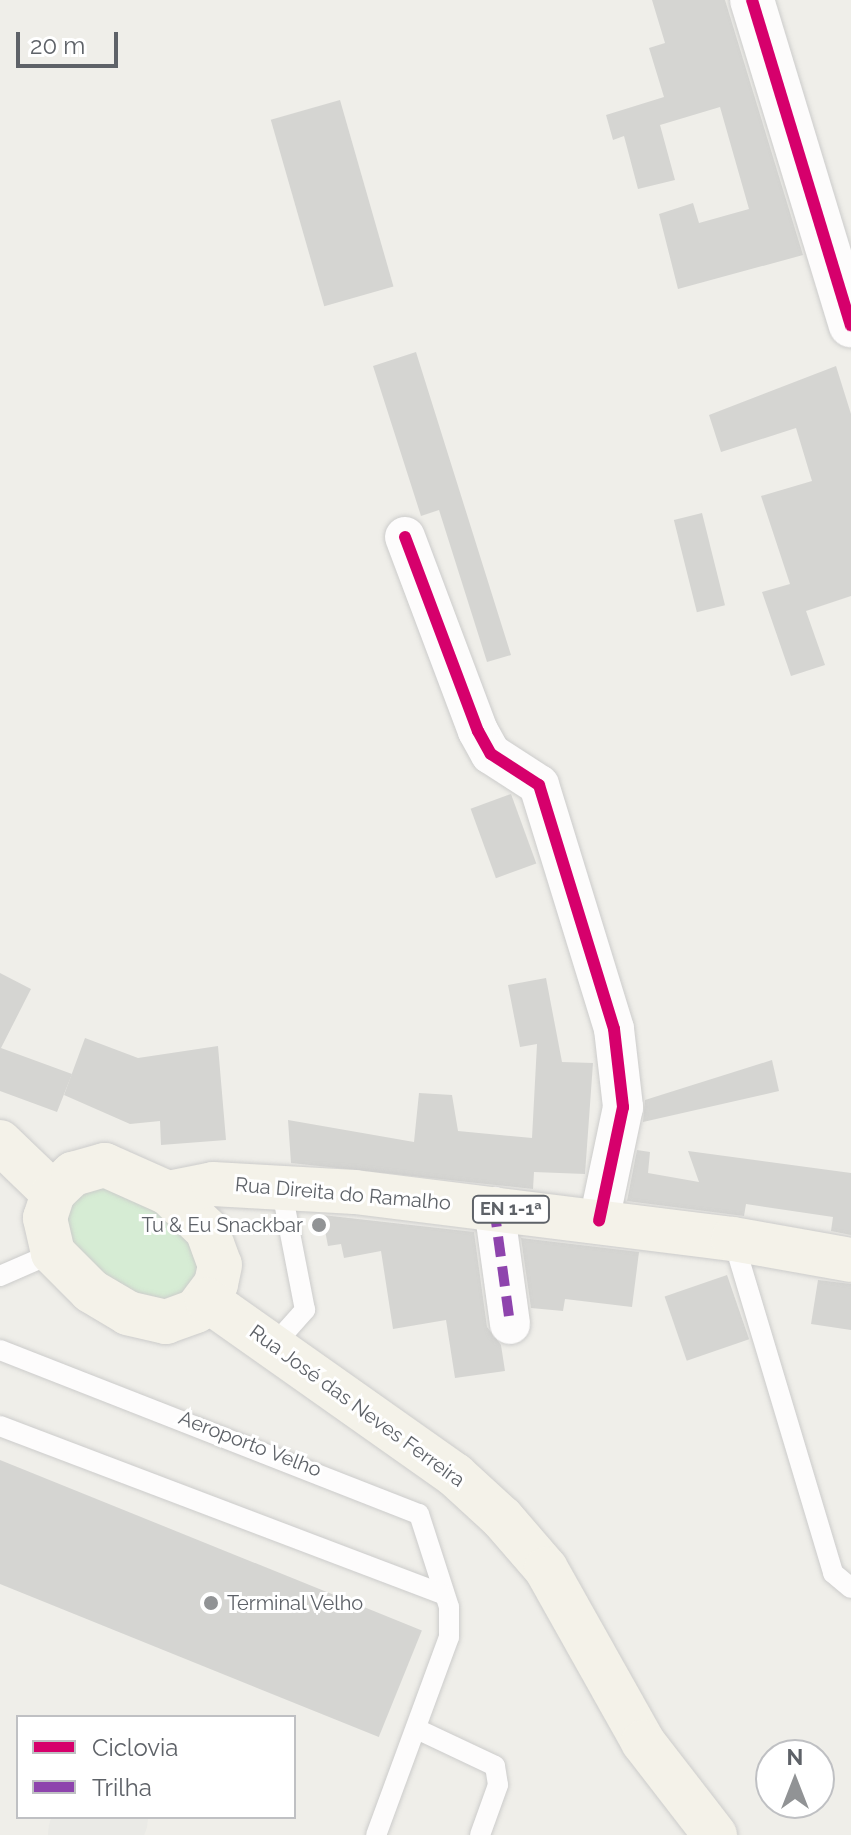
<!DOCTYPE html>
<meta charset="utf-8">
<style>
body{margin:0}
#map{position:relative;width:851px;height:1835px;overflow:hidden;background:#efeee9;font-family:Raleway,sans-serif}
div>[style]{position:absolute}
.green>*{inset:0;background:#d6ecd4}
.taxiway>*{height:92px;margin:-46px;padding:0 46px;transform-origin:46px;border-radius:46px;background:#eaeae6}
.building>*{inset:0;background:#d5d5d2;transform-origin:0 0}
.roads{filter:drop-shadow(0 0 2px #cccccb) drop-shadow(0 0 2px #cccccb)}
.lane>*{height:20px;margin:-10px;padding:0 10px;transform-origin:10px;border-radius:10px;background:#fdfcfc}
.street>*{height:40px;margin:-20px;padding:0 20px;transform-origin:20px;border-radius:20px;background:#fdfcfc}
.secondary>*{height:44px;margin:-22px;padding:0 22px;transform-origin:22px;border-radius:22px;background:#fdfcfc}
.primary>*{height:44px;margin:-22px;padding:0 22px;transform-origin:22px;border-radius:22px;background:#f4f2e9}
.quiet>*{height:10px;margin-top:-5px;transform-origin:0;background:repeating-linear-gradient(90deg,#8e44ad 0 20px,transparent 0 30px)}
.cycleway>*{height:12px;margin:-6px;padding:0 6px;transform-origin:6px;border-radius:6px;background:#d6006c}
.dots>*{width:22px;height:22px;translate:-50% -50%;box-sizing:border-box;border:4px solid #fff;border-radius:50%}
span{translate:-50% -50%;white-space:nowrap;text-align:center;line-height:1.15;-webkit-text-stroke:6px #fff;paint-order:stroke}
.shield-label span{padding:2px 6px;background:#fff;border:2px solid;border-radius:6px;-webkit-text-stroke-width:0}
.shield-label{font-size:18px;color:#5e6268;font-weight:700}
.street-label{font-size:20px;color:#5e6268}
.poi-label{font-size:20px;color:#5e6268}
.right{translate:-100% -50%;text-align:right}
.left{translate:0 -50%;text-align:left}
.legend{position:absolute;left:16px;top:1715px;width:280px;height:104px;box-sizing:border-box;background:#fff;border:2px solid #bfc0c3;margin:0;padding:10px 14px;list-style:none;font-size:24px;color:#5e6268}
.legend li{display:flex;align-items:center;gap:16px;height:40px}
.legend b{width:40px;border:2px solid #bfc0c3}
.north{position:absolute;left:755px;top:1739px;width:80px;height:80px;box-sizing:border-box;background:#fff;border:2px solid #bfc0c3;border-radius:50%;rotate:0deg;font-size:22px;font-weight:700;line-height:32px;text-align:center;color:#5e6268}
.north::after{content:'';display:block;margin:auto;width:28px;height:36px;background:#919395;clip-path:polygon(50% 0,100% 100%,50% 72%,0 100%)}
.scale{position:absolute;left:16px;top:32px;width:102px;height:36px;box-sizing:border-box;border:4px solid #5e6268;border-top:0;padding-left:10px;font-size:24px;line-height:28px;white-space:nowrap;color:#5e6268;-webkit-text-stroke:6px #fff;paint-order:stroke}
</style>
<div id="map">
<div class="green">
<i style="clip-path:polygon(93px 1184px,138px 1195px,193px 1240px,200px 1278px,176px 1302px,118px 1288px,69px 1244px,66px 1207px)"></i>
</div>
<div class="taxiway">
<i style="left:94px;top:1835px;width:20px;rotate:-66deg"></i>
</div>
<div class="building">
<i style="clip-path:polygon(652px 0,725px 0,803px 255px,678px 289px,659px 214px,693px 203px,699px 223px,749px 209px,720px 107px,660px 125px,675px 180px,638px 189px,624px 136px,613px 140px,606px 115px,664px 97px,649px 48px,665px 43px)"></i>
<i style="left:340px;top:100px;width:194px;height:72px;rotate:74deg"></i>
<i style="clip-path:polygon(416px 352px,511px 655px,487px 662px,439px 510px,421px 516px,373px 366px)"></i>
<i style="clip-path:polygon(836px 366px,851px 414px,851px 596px,806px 611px,825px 665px,791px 676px,762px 592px,790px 584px,761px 496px,812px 481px,796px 428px,721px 452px,709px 415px)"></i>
<i style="left:702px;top:513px;width:95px;height:29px;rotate:76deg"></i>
<i style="left:511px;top:794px;width:74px;height:43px;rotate:70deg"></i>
<i style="clip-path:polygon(0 973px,31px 989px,1px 1048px,72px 1074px,57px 1112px,0 1091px)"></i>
<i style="clip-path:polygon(546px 978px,562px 1062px,593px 1063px,585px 1174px,534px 1172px,533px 1189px,291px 1163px,288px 1120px,414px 1142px,419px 1093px,452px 1095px,458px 1131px,532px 1138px,537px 1044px,520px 1047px,508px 985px)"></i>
<i style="clip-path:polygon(85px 1038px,138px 1058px,218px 1046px,226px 1140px,161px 1145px,160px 1121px,130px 1124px,64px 1095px)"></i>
<i style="clip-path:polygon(772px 1060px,779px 1091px,643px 1122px,645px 1100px)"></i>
<i style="clip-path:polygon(637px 1150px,650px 1152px,648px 1173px,699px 1182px,688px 1151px,851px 1173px,851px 1235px,831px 1231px,833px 1217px,746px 1204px,744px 1216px,627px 1201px)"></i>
<i style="clip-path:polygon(322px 1215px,474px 1232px,487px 1327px,501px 1345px,505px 1371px,455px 1378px,446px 1320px,393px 1329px,381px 1251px,344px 1258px,341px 1244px,328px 1246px)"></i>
<i style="clip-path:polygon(521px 1238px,639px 1252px,632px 1307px,565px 1299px,563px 1311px,531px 1308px)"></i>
<i style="left:727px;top:1275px;width:68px;height:66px;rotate:71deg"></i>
<i style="clip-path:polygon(818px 1280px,851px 1284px,851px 1330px,811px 1324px)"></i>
<i style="left:0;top:1460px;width:455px;height:115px;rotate:22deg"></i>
</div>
<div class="roads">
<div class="lane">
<i style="left:733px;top:1239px;width:349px;rotate:73.3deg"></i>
<i style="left:833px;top:1573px;width:23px;rotate:40deg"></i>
<i style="left:0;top:1276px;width:58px;rotate:-23.5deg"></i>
<i style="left:272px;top:1347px;width:50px;rotate:-48.3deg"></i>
<i style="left:305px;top:1310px;width:126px;rotate:-101deg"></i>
<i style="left:0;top:1350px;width:450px;rotate:21.4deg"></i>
<i style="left:419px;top:1514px;width:98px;rotate:72.1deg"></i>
<i style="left:449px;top:1607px;width:30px;rotate:90deg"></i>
<i style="left:449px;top:1637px;width:211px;rotate:110.2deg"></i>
<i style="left:0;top:1426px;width:473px;rotate:20.8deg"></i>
<i style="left:419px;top:1730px;width:84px;rotate:25.3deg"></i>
<i style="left:495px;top:1766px;width:19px;rotate:81deg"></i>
<i style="left:498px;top:1785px;width:53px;rotate:109.8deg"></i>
</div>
<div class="street">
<i style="left:405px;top:537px;width:207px;rotate:69.4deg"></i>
<i style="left:478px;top:731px;width:26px;rotate:61deg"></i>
<i style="left:491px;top:754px;width:57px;rotate:32.9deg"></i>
<i style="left:539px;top:785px;width:255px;rotate:72.9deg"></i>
<i style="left:614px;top:1029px;width:79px;rotate:83.4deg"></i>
<i style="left:623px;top:1107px;width:116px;rotate:101.9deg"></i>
<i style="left:494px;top:1207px;width:118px;rotate:82.2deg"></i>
</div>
<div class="secondary">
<i style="left:752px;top:0;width:340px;rotate:73.1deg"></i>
</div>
<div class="primary">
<i style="left:0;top:1142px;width:74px;rotate:43.9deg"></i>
<i style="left:105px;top:1165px;width:69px;rotate:24deg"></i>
<i style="left:168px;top:1193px;width:54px;rotate:43.5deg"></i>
<i style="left:207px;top:1230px;width:37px;rotate:70deg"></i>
<i style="left:220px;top:1265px;width:19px;rotate:102deg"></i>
<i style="left:216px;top:1284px;width:34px;rotate:127deg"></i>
<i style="left:196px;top:1311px;width:32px;rotate:160deg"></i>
<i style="left:166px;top:1322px;width:39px;rotate:-167deg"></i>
<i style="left:128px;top:1313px;width:43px;rotate:-149.3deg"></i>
<i style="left:91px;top:1291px;width:54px;rotate:-135deg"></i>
<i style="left:53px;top:1253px;width:36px;rotate:-103deg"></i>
<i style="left:45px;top:1218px;width:26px;rotate:-72deg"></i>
<i style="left:53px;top:1193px;width:28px;rotate:-44deg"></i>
<i style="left:73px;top:1174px;width:33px;rotate:-16deg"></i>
<i style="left:168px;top:1193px;width:46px;rotate:-11.3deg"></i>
<i style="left:213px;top:1184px;width:142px;rotate:3.2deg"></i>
<i style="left:355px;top:1192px;width:381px;rotate:7.1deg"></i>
<i style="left:733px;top:1239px;width:120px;rotate:10.1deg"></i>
<i style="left:207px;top:1300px;width:304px;rotate:35.2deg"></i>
<i style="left:455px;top:1475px;width:64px;rotate:42.5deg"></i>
<i style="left:502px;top:1518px;width:67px;rotate:49.2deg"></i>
<i style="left:546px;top:1569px;width:198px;rotate:60.7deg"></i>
<i style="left:643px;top:1742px;width:118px;rotate:52.3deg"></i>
</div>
</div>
<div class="quiet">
<i style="left:494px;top:1207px;width:118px;rotate:82.2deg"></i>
</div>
<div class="cycleway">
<i style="left:752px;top:0;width:340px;rotate:73.1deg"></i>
<i style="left:405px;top:537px;width:207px;rotate:69.4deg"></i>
<i style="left:478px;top:731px;width:26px;rotate:61deg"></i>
<i style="left:491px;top:754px;width:57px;rotate:32.9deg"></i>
<i style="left:539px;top:785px;width:255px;rotate:72.9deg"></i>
<i style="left:614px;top:1029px;width:79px;rotate:83.4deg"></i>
<i style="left:623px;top:1107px;width:116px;rotate:101.9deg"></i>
</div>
<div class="dots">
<i style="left:319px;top:1225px;background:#919395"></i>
<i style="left:211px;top:1603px;background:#919395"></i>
</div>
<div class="shield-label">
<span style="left:511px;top:1209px">EN 1-1ª</span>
</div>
<div class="street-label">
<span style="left:343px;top:1194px;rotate:5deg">Rua Direita do Ramalho</span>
<span style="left:357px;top:1406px;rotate:36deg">Rua José das Neves Ferreira</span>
<span style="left:250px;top:1444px;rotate:21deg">Aeroporto Velho</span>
</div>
<div class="poi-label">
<span class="right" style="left:303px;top:1225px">Tu &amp; Eu Snackbar</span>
<span class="left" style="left:227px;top:1603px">Terminal Velho</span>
</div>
<ul class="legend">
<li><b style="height:10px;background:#d6006c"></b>Ciclovia</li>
<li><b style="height:10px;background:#8e44ad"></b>Trilha</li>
</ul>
<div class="north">N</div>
<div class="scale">20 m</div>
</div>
